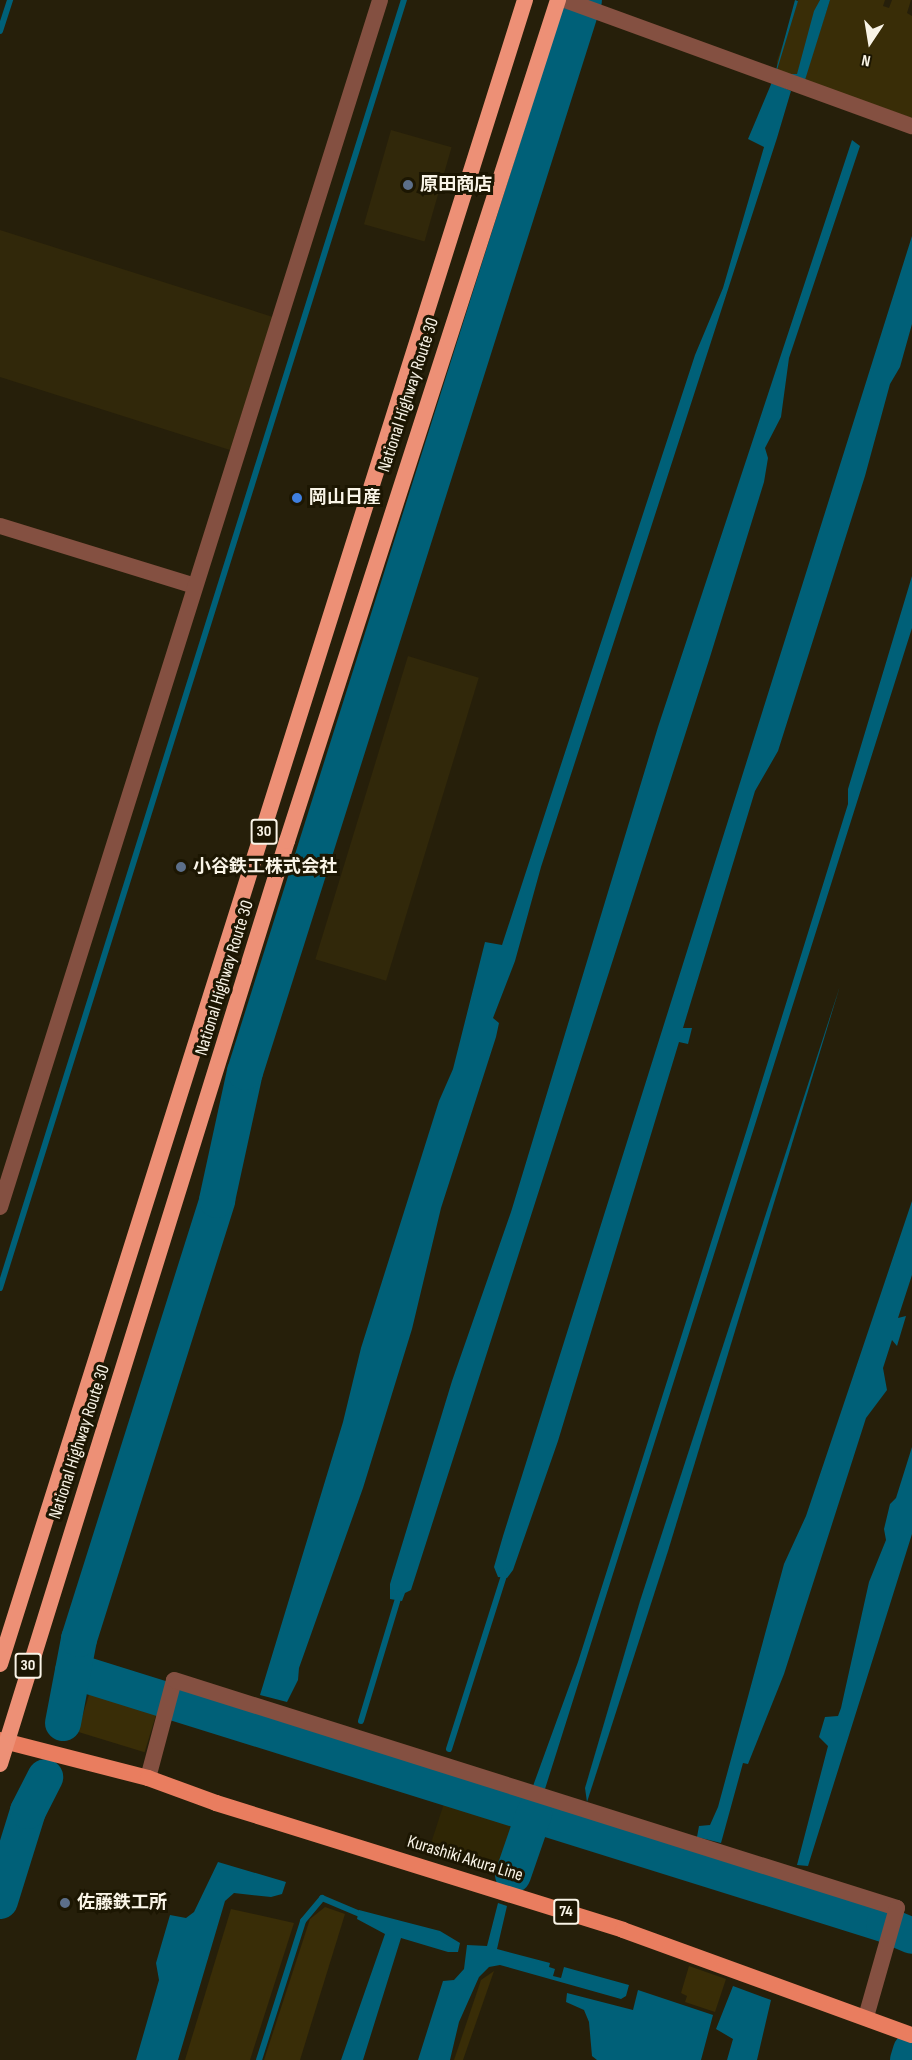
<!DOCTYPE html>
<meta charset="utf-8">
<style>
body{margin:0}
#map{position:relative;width:912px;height:2060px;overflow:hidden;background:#261f0a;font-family:"Sofia Sans Condensed","Noto Sans JP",sans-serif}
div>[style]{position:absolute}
.built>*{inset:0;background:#31280a;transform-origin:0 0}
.green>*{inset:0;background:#392d07;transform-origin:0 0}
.sand>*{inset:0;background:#2f2605;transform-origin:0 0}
.water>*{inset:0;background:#006078}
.stream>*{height:6px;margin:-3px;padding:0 3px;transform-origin:3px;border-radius:3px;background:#006078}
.river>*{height:36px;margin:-18px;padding:0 18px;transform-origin:18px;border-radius:18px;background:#006078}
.minor>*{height:16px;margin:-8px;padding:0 8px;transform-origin:8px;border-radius:8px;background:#845041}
.primary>*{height:16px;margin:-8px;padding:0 8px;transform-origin:8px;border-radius:8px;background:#e97d5f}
.trunk>*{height:16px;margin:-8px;padding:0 8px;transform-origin:8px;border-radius:8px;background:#ed9076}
.dots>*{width:16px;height:16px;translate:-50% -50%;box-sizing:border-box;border:3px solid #1c1602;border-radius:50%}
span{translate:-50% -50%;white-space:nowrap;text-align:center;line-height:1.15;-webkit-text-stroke:6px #1c1602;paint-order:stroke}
.shield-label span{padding:2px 4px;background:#1c1602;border:2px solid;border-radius:4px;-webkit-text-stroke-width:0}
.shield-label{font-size:16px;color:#f9f4e7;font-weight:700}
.poi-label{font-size:18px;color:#f9f4e7;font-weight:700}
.left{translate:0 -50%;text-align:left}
.street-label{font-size:18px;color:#f9f4e7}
.north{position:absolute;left:840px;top:12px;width:60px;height:60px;-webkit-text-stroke:4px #1c1602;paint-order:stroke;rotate:192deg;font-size:16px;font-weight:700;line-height:24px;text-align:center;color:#f9f4e7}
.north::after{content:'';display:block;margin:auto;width:21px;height:27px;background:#f9f4e7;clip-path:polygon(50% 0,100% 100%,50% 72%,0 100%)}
</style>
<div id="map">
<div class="built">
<i style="left:391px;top:130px;width:63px;height:98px;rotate:16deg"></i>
<i style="clip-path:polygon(0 230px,273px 317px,230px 450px,0 377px)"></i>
<i style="left:408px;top:656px;width:74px;height:317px;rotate:17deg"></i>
</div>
<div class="green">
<i style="clip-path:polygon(798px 0,820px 0,797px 75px,782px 74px,777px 70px,777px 61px)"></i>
<i style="clip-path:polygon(830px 0,885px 0,883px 6px,889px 8px,892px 0,911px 0,907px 13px,912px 16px,912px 118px,804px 80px)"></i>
<i style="left:92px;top:1685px;width:70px;height:49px;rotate:17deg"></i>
<i style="clip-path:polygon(325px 1907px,345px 1914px,300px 2060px,264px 2060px,310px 1919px)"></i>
<i style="clip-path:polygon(231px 1909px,294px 1923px,250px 2060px,185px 2060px)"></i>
<i style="clip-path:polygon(689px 1966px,726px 1979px,715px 2012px,685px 2002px,687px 1996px,681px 1993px)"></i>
<i style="clip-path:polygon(494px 1971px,463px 2060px,454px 2060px,481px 1980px)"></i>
</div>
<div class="sand">
<i style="left:447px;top:1794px;width:84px;height:51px;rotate:18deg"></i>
</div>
<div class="water">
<i style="clip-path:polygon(795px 0,798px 1px,777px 70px,782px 74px,797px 74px,814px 11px,820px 0,830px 0,805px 80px,912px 119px,782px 75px,776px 70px)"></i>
<i style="clip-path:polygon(772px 82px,791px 91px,777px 138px,541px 867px,515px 961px,493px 1018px,499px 1023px,496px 1037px,441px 1208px,412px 1329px,363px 1488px,299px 1668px,298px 1680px,287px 1702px,260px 1695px,343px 1422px,361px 1348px,439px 1101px,453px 1069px,485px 942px,502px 945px,695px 355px,723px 288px,764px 147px,748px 139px)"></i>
<i style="clip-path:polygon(852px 140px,860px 146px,789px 358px,781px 417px,765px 448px,768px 458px,764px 482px,710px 657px,411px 1590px,405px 1593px,402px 1601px,390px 1599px,390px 1584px,452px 1381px,511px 1212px,658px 727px)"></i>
<i style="clip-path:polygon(912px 236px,912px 324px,900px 367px,890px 384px,865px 476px,778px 751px,755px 791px,683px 1028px,692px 1028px,688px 1044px,679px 1042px,558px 1441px,513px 1570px,507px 1578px,498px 1577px,494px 1567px,503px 1536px)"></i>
<i style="clip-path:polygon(912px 576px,912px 628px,545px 1789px,533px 1786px,578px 1662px,747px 1129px,848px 804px,848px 789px)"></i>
<i style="clip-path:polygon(840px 986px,668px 1551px,587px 1802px,585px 1788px,640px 1601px)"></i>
<i style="clip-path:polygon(912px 1201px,912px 1275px,898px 1318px,906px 1316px,897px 1346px,892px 1340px,883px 1368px,887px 1390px,866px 1418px,784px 1674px,748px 1764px,743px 1763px,721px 1843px,697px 1837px,699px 1826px,710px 1825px,718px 1807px,784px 1564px,806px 1516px)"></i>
<i style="clip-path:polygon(912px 1447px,912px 1534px,808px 1866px,797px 1865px,828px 1746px,819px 1737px,825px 1717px,838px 1716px,841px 1708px,869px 1582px,886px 1540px,884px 1529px,890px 1504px,896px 1498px)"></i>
<i style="clip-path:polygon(218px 1862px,286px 1882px,282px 1894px,271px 1897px,234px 1893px,225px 1901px,178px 2060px,136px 2060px,159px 1980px,156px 1963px,170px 1915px,186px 1918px,194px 1912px)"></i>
<i style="clip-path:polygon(498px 1903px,507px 1906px,497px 1949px,550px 1963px,549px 1967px,555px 1969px,553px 1976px,561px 1978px,564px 1967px,629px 1985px,626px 1996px,621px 1999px,500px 1965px,489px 1967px,479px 1977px,459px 2022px,450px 2060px,418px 2060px,443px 1981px,454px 1980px,464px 1969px,467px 1945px,487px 1946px)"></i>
<i style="clip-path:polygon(359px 1910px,440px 1931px,460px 1943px,458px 1952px,448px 1952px,401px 1938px,363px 2060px,341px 2060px,385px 1934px,357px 1919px)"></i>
<i style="clip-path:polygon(733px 1986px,771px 2000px,757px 2060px,727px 2060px,733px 2039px,716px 2029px)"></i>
<i style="clip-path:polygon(638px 1990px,713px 2015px,701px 2060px,597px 2060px,592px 2056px,589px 2022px,584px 2010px,566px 2002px,567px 1993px,633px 2010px)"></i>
</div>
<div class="stream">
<i style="left:0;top:31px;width:33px;rotate:-72deg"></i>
<i style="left:0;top:1288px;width:1350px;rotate:-72.59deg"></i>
<i style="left:361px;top:1721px;width:135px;rotate:-73.2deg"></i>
<i style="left:264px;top:1729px;width:7px;rotate:-74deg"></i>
<i style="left:449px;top:1749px;width:186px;rotate:-72.4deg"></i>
<i style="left:350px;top:1756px;width:8px;rotate:-67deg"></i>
<i style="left:437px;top:1784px;width:7px;rotate:-82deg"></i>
<i style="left:531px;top:1813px;width:6px;rotate:-72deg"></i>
<i style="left:577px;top:1827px;width:5px;rotate:-68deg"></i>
<i style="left:3px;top:1851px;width:12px;rotate:20deg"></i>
<i style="left:709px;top:1869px;width:8px;rotate:-76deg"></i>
<i style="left:792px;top:1894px;width:7px;rotate:-74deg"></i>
<i style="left:259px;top:2060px;width:146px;rotate:-72.4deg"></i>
<i style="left:303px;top:1921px;width:30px;rotate:-50deg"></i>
<i style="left:322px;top:1898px;width:43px;rotate:23deg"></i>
</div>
<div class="river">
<i style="left:73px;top:1671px;width:850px;rotate:17.33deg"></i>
<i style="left:884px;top:1924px;width:30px;rotate:23deg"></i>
<i style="left:63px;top:1723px;width:86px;rotate:-79.2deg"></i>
<i style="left:79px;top:1639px;width:460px;rotate:-72.5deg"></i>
<i style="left:217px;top:1200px;width:131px;rotate:-77.7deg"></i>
<i style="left:245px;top:1072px;width:1124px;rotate:-72.45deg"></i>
<i style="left:513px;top:1875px;width:65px;rotate:-71deg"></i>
<i style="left:0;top:1901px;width:94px;rotate:-72.7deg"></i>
<i style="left:28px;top:1811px;width:38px;rotate:-63deg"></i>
<i style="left:908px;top:2060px;width:10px;rotate:-73deg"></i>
</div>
<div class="minor">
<i style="left:565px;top:0;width:369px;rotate:20deg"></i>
<i style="left:0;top:526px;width:204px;rotate:17.1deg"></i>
<i style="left:0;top:1207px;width:1265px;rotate:-72.52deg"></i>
<i style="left:148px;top:1778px;width:101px;rotate:-75.1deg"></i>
<i style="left:174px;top:1680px;width:758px;rotate:17.5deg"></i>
<i style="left:897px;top:1908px;width:113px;rotate:105.9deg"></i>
</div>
<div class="primary">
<i style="left:0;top:1740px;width:153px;rotate:14.4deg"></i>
<i style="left:148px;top:1778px;width:72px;rotate:20.2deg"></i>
<i style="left:216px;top:1803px;width:426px;rotate:17.3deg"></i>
<i style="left:623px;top:1930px;width:307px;rotate:20deg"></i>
</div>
<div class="trunk">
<i style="left:0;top:1664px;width:1745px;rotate:-72.49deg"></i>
<i style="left:0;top:1764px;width:967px;rotate:-72.73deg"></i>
<i style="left:287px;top:841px;width:884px;rotate:-72.14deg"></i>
</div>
<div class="dots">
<i style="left:408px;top:185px;background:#5c6f8a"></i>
<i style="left:297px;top:498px;background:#3f7fe0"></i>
<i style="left:181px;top:867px;background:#5c6f8a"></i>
<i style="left:65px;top:1903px;background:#5c6f8a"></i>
</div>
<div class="shield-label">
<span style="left:264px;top:832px">30</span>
<span style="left:28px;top:1666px">30</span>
<span style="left:566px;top:1912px">74</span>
</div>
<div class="poi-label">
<span class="left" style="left:420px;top:185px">原田商店</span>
<span class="left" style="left:309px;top:498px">岡山日産</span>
<span class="left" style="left:193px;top:867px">小谷鉄工株式会社</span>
<span class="left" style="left:77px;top:1903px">佐藤鉄工所</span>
</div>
<div class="street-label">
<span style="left:409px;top:395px;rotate:-72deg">National Highway Route 30</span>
<span style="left:225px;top:978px;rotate:-73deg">National Highway Route 30</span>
<span style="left:80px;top:1442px;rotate:-72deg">National Highway Route 30</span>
<span style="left:465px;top:1859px;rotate:17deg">Kurashiki Akura Line</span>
</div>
<div class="north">N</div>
</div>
